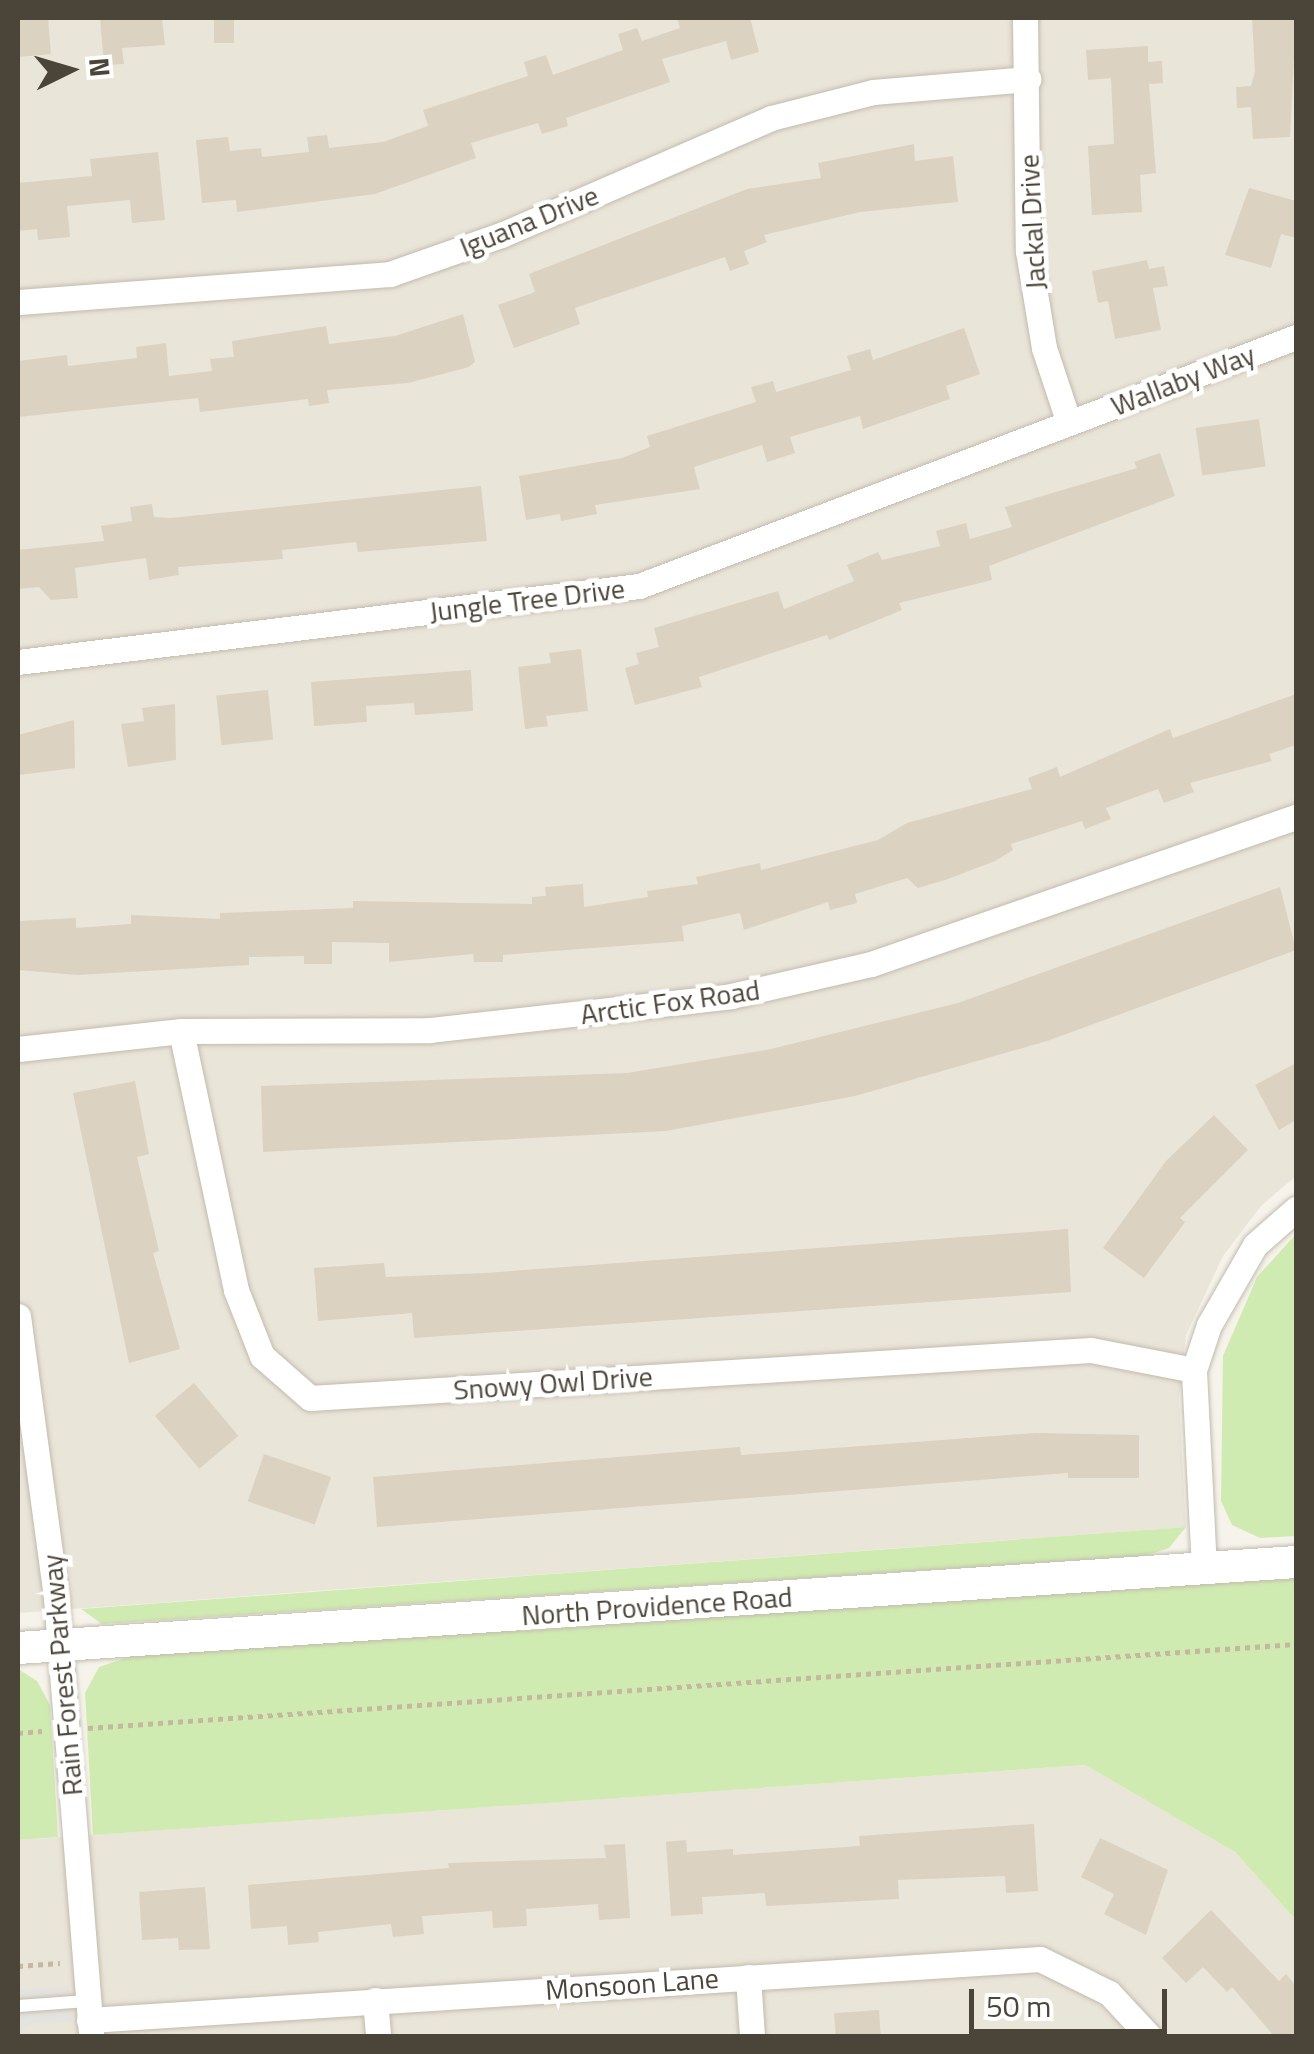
<!DOCTYPE html>
<style>
body{margin:0}
#map{position:relative;width:1314px;height:2054px;overflow:hidden;background:#f6f3eb;font-family:"Titillium Web",sans-serif}
div>[style]{position:absolute}
.residential>*{inset:0;background:#eae5d9}
.green>*{inset:0;background:#d0ebb2}
.parking>*{inset:0;background:#e5e3df}
.building>*{inset:0;background:#dbd2c2;transform-origin:0 0}
.path>*{height:5px;margin-top:-2.5px;transform-origin:0;background:repeating-linear-gradient(90deg,#c5b89d 0 5px,transparent 0 10px)}
.roads{filter:drop-shadow(0 0 2px #c2bbad) drop-shadow(0 0 2px #c2bbad)}
.service>*{height:12px;margin:-6px;padding:0 6px;transform-origin:6px;border-radius:6px;background:#fff}
.minor>*{height:25px;margin:-12.5px;padding:0 12.5px;transform-origin:12.5px;border-radius:12.5px;background:#fff}
.tertiary>*{height:32px;margin:-16px;padding:0 16px;transform-origin:16px;border-radius:16px;background:#fff}
span{translate:-50% -50%;white-space:nowrap;text-align:center;line-height:1.15;-webkit-text-stroke:9px #fff;paint-order:stroke}
.street-label{font-size:28px;color:#4b4438}
.frame{position:absolute;inset:0;border:20px solid #4b4438;pointer-events:none}
.north{position:absolute;left:20px;top:20px;width:100px;height:100px;-webkit-text-stroke:8px #fff;paint-order:stroke;rotate:85deg;font-size:28px;font-weight:700;line-height:40px;text-align:center;color:#4b4438}
.north::after{content:'';display:block;margin:auto;width:35px;height:45px;background:#4b4438;clip-path:polygon(50% 0,100% 100%,50% 72%,0 100%)}
.scale{position:absolute;left:969px;top:1989px;width:198px;height:45px;box-sizing:border-box;border:5px solid #4b4438;border-top:0;padding-left:12px;font-size:30px;line-height:35px;white-space:nowrap;color:#4b4438;-webkit-text-stroke:8px #fff;paint-order:stroke}
</style>
<div id="map">
<div class="residential">
<i style="clip-path:polygon(18px 18px,1296px 18px,1296px 1176px,1261px 1206px,1223px 1256px,1186px 1335px,1179px 1398px,1186px 1527px,18px 1613px)"></i>
<i style="clip-path:polygon(1085px 1765px,1235px 1852px,1296px 1920px,1296px 2036px,18px 2036px,18px 1840px)"></i>
</div>
<div class="green">
<i style="clip-path:polygon(1296px 1234px,1296px 1536px,1260px 1538px,1232px 1525px,1221px 1501px,1223px 1356px,1257px 1277px)"></i>
<i style="clip-path:polygon(1186px 1527px,1169px 1548px,1145px 1556px,102px 1624px,81px 1609px)"></i>
<i style="clip-path:polygon(1296px 1578px,1296px 1920px,1235px 1852px,1085px 1765px,93px 1835px,85px 1693px,99px 1667px,131px 1656px)"></i>
<i style="clip-path:polygon(18px 1669px,37px 1681px,50px 1705px,58px 1837px,18px 1840px)"></i>
</div>
<div class="parking">
<i style="clip-path:polygon(18px 1969px,21px 1990px,69px 1986px,72px 2022px,25px 2025px,25px 2036px,18px 2036px)"></i>
</div>
<div class="building">
<i style="clip-path:polygon(18px 18px,48px 18px,51px 54px,18px 57px)"></i>
<i style="clip-path:polygon(100px 18px,162px 18px,165px 45px,122px 48px,124px 64px,104px 65px)"></i>
<i style="left:214px;top:18px;width:20px;height:25px"></i>
<i style="clip-path:polygon(677px 18px,750px 18px,759px 52px,731px 60px,726px 41px,662px 59px,670px 82px,566px 118px,568px 126px,542px 134px,538px 123px,471px 143px,476px 158px,375px 194px,237px 212px,236px 200px,202px 203px,196px 140px,228px 137px,230px 151px,261px 148px,262px 157px,309px 152px,307px 137px,327px 135px,329px 148px,383px 142px,428px 126px,423px 110px,528px 76px,524px 62px,546px 55px,553px 75px,623px 50px,618px 34px,637px 28px,642px 41px,680px 28px)"></i>
<i style="clip-path:polygon(1252px 18px,1296px 18px,1290px 137px,1253px 139px,1251px 107px,1237px 108px,1236px 87px,1251px 86px,1255px 72px)"></i>
<i style="clip-path:polygon(1148px 46px,1148px 62px,1162px 61px,1163px 83px,1149px 84px,1156px 173px,1140px 175px,1142px 212px,1092px 215px,1088px 146px,1114px 144px,1111px 78px,1088px 80px,1086px 50px)"></i>
<i style="clip-path:polygon(914px 144px,915px 161px,953px 156px,958px 202px,860px 212px,764px 235px,767px 242px,744px 251px,749px 264px,730px 271px,725px 257px,575px 308px,580px 324px,514px 348px,498px 305px,535px 292px,529px 274px,747px 189px,821px 178px,818px 163px)"></i>
<i style="clip-path:polygon(158px 152px,165px 220px,132px 223px,130px 200px,67px 206px,70px 237px,38px 240px,37px 229px,18px 231px,18px 183px,92px 176px,90px 159px)"></i>
<i style="clip-path:polygon(1249px 188px,1296px 201px,1296px 238px,1281px 234px,1271px 268px,1225px 255px)"></i>
<i style="clip-path:polygon(1147px 260px,1149px 269px,1164px 266px,1168px 286px,1153px 288px,1161px 330px,1115px 339px,1108px 301px,1098px 303px,1092px 271px)"></i>
<i style="clip-path:polygon(463px 314px,475px 362px,469px 367px,408px 383px,327px 390px,329px 403px,309px 406px,308px 399px,200px 412px,198px 398px,18px 417px,18px 361px,67px 355px,68px 366px,137px 358px,136px 347px,166px 343px,169px 376px,212px 371px,210px 359px,234px 357px,232px 341px,326px 326px,329px 344px,395px 336px)"></i>
<i style="clip-path:polygon(964px 328px,980px 374px,946px 386px,950px 399px,863px 429px,860px 416px,790px 437px,795px 453px,767px 462px,762px 445px,694px 467px,700px 489px,595px 505px,597px 514px,561px 521px,560px 514px,526px 520px,519px 476px,622px 458px,650px 447px,647px 436px,756px 402px,751px 387px,773px 381px,776px 392px,851px 370px,847px 356px,870px 349px,873px 360px)"></i>
<i style="left:1259px;top:419px;width:48px;height:64px;rotate:82deg"></i>
<i style="clip-path:polygon(1160px 453px,1175px 496px,989px 566px,992px 580px,899px 603px,902px 610px,829px 640px,827px 635px,699px 677px,702px 687px,635px 705px,625px 668px,639px 664px,636px 653px,659px 647px,654px 628px,778px 591px,784px 609px,854px 581px,847px 565px,878px 552px,882px 560px,940px 546px,936px 531px,966px 523px,970px 539px,1012px 527px,1005px 507px,1137px 468px,1134px 462px)"></i>
<i style="clip-path:polygon(481px 486px,487px 541px,358px 552px,356px 542px,282px 550px,283px 559px,178px 567px,179px 575px,149px 580px,146px 558px,75px 568px,78px 598px,51px 600px,39px 587px,18px 589px,18px 550px,104px 541px,101px 526px,132px 521px,130px 507px,152px 504px,154px 517px,171px 518px)"></i>
<i style="clip-path:polygon(581px 649px,588px 711px,546px 716px,548px 726px,525px 729px,518px 667px,551px 663px,549px 653px)"></i>
<i style="clip-path:polygon(471px 670px,473px 711px,415px 715px,414px 703px,366px 706px,367px 722px,314px 726px,311px 682px)"></i>
<i style="left:268px;top:690px;width:50px;height:52px;rotate:84deg"></i>
<i style="clip-path:polygon(1296px 694px,1296px 745px,1269px 754px,1272px 761px,1190px 783px,1194px 792px,1164px 803px,1158px 789px,1106px 808px,1111px 819px,1085px 829px,1082px 821px,1011px 844px,1013px 850px,995px 861px,948px 879px,918px 888px,907px 878px,855px 894px,857px 903px,830px 910px,828px 902px,744px 930px,740px 913px,682px 926px,684px 941px,503px 955px,503px 962px,474px 962px,473px 954px,389px 962px,389px 943px,332px 942px,332px 964px,304px 964px,304px 956px,249px 957px,249px 965px,78px 975px,18px 970px,18px 921px,76px 918px,76px 928px,131px 924px,131px 915px,220px 919px,220px 913px,353px 908px,353px 901px,532px 904px,532px 897px,546px 896px,545px 887px,583px 884px,584px 907px,648px 897px,647px 891px,698px 884px,696px 877px,760px 863px,761px 870px,878px 840px,907px 823px,1032px 789px,1028px 778px,1057px 767px,1060px 777px,1170px 729px,1173px 738px)"></i>
<i style="clip-path:polygon(175px 704px,176px 760px,128px 767px,121px 724px,144px 721px,142px 708px)"></i>
<i style="clip-path:polygon(74px 720px,75px 768px,19px 775px,18px 735px)"></i>
<i style="clip-path:polygon(1280px 887px,1296px 950px,1047px 1041px,855px 1096px,666px 1131px,263px 1152px,261px 1086px,627px 1073px,771px 1049px,958px 1003px)"></i>
<i style="clip-path:polygon(1296px 1063px,1296px 1120px,1279px 1130px,1255px 1085px)"></i>
<i style="clip-path:polygon(135px 1081px,149px 1154px,137px 1157px,159px 1251px,153px 1253px,180px 1349px,129px 1363px,73px 1093px)"></i>
<i style="clip-path:polygon(1214px 1115px,1248px 1150px,1180px 1218px,1185px 1222px,1144px 1278px,1103px 1248px,1166px 1161px)"></i>
<i style="clip-path:polygon(1068px 1229px,1071px 1292px,414px 1338px,412px 1313px,318px 1321px,314px 1268px,384px 1263px,386px 1277px,486px 1273px)"></i>
<i style="left:194px;top:1383px;width:69px;height:51px;rotate:50deg"></i>
<i style="clip-path:polygon(1036px 1433px,1139px 1435px,1139px 1478px,1068px 1478px,1068px 1473px,377px 1527px,373px 1477px,740px 1447px,741px 1455px)"></i>
<i style="left:264px;top:1454px;width:71px;height:50px;rotate:19deg"></i>
<i style="clip-path:polygon(1034px 1824px,1038px 1891px,1006px 1893px,1005px 1876px,898px 1880px,899px 1899px,766px 1906px,765px 1893px,702px 1897px,703px 1914px,671px 1916px,666px 1842px,686px 1840px,687px 1852px,733px 1849px,733px 1855px,860px 1846px,859px 1836px)"></i>
<i style="clip-path:polygon(1100px 1838px,1168px 1870px,1146px 1935px,1104px 1914px,1114px 1894px,1081px 1877px)"></i>
<i style="clip-path:polygon(625px 1844px,630px 1918px,599px 1920px,598px 1904px,526px 1909px,527px 1926px,493px 1928px,492px 1911px,422px 1916px,424px 1934px,393px 1937px,391px 1924px,318px 1932px,319px 1942px,288px 1945px,287px 1926px,251px 1929px,248px 1885px,449px 1868px,448px 1863px,606px 1858px,604px 1845px)"></i>
<i style="clip-path:polygon(205px 1887px,210px 1949px,179px 1950px,178px 1938px,142px 1940px,139px 1892px)"></i>
<i style="clip-path:polygon(1211px 1910px,1279px 1981px,1286px 1974px,1296px 1986px,1296px 2036px,1274px 2036px,1232px 1987px,1227px 1992px,1203px 1967px,1186px 1983px,1162px 1958px)"></i>
<i style="left:879px;top:2010px;width:26px;height:45px;rotate:86deg"></i>
</div>
<div class="path">
<i style="left:88px;top:1728px;width:1211px;rotate:-3.98deg"></i>
<i style="left:18px;top:1733px;width:24px;rotate:-5deg"></i>
<i style="left:18px;top:1966px;width:42px;rotate:-4.1deg"></i>
</div>
<div class="roads">
<div class="service">
<i style="left:18px;top:2006px;width:70px;rotate:-4.1deg"></i>
</div>
<div class="minor">
<i style="left:1025px;top:18px;width:233px;rotate:89.3deg"></i>
<i style="left:1028px;top:251px;width:98px;rotate:80.6deg"></i>
<i style="left:1044px;top:348px;width:79px;rotate:71.6deg"></i>
<i style="left:18px;top:302px;width:373px;rotate:-4.3deg"></i>
<i style="left:390px;top:274px;width:118px;rotate:-19.4deg"></i>
<i style="left:501px;top:235px;width:294px;rotate:-23.4deg"></i>
<i style="left:771px;top:118px;width:105px;rotate:-14.3deg"></i>
<i style="left:873px;top:92px;width:156px;rotate:-4.8deg"></i>
<i style="left:18px;top:662px;width:626px;rotate:-6.98deg"></i>
<i style="left:639px;top:586px;width:703px;rotate:-20.76deg"></i>
<i style="left:181px;top:1031px;width:265px;rotate:78deg"></i>
<i style="left:236px;top:1290px;width:71px;rotate:68.5deg"></i>
<i style="left:262px;top:1356px;width:64px;rotate:41.2deg"></i>
<i style="left:310px;top:1398px;width:782px;rotate:-3.52deg"></i>
<i style="left:1091px;top:1350px;width:105px;rotate:11deg"></i>
<i style="left:18px;top:1049px;width:164px;rotate:-6.3deg"></i>
<i style="left:181px;top:1031px;width:249px;rotate:-0.2deg"></i>
<i style="left:430px;top:1030px;width:303px;rotate:-6.4deg"></i>
<i style="left:731px;top:996px;width:144px;rotate:-12.9deg"></i>
<i style="left:871px;top:964px;width:450px;rotate:-19.1deg"></i>
<i style="left:18px;top:1316px;width:285px;rotate:82.3deg"></i>
<i style="left:56px;top:1598px;width:439px;rotate:85.4deg"></i>
<i style="left:1204px;top:1569px;width:199px;rotate:-92.9deg"></i>
<i style="left:1194px;top:1370px;width:47px;rotate:-71.6deg"></i>
<i style="left:1209px;top:1325px;width:92px;rotate:-60.1deg"></i>
<i style="left:1255px;top:1245px;width:55px;rotate:-41.3deg"></i>
<i style="left:748px;top:1977px;width:59px;rotate:86.1deg"></i>
<i style="left:375px;top:2000px;width:36px;rotate:85deg"></i>
<i style="left:89px;top:2020px;width:953px;rotate:-3.67deg"></i>
<i style="left:1040px;top:1959px;width:77px;rotate:26.2deg"></i>
<i style="left:1109px;top:1993px;width:59px;rotate:47.1deg"></i>
</div>
<div class="tertiary">
<i style="left:18px;top:1648px;width:1281px;rotate:-3.85deg"></i>
</div>
</div>
<div class="street-label">
<span style="left:529px;top:221px;rotate:-22deg">Iguana Drive</span>
<span style="left:1032px;top:222px;rotate:-93deg">Jackal Drive</span>
<span style="left:1183px;top:380px;rotate:-21deg">Wallaby Way</span>
<span style="left:527px;top:600px;rotate:-7deg">Jungle Tree Drive</span>
<span style="left:670px;top:1002px;rotate:-8deg">Arctic Fox Road</span>
<span style="left:553px;top:1383px;rotate:-4deg">Snowy Owl Drive</span>
<span style="left:657px;top:1606px;rotate:-4deg">North Providence Road</span>
<span style="left:62px;top:1675px;rotate:-95deg">Rain Forest Parkway</span>
<span style="left:632px;top:1984px;rotate:-4deg">Monsoon Lane</span>
</div>
<div class="frame"></div>
<div class="north">N</div>
<div class="scale">50 m</div>
</div>
